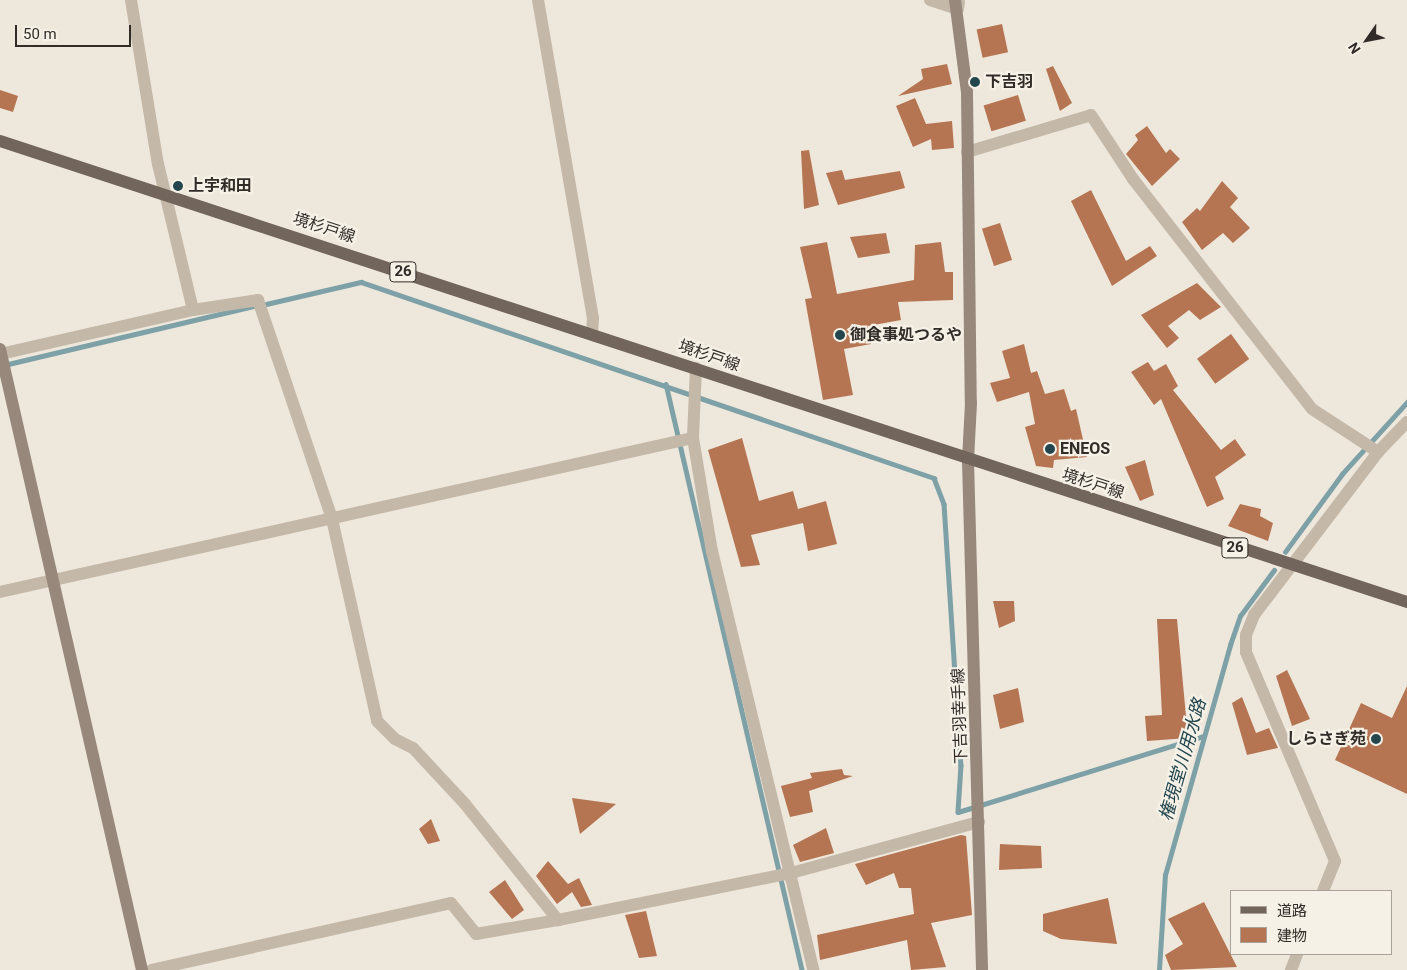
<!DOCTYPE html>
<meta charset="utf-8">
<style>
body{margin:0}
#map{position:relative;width:1407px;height:970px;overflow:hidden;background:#eee7db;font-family:Roboto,"Noto Sans JP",sans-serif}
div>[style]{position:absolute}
.stream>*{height:4.5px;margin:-2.25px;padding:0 2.25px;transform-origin:2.25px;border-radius:2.25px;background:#7ea1a7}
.building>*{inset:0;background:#b57552;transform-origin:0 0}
.street>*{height:12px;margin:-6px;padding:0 6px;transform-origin:6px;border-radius:6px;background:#c4b8a9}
.secondary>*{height:12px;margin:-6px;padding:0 6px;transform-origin:6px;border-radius:6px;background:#97887b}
.primary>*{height:12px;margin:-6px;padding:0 6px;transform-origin:6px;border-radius:6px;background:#72655b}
.dots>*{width:14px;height:14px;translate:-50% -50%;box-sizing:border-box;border:2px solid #f6f1e7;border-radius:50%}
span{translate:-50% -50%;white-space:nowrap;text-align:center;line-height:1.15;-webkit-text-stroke:4.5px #f6f1e7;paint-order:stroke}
.shield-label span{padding:1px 4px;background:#f6f1e7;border:1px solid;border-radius:4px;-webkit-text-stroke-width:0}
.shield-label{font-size:15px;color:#322c28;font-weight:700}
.poi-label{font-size:16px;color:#322c28;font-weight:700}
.left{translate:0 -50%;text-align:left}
.right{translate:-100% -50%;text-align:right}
.street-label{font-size:16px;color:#322c28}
.water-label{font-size:18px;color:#23464e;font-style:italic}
.legend{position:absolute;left:1230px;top:890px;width:162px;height:65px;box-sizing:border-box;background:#f6f1e7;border:1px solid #a8a29b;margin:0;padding:6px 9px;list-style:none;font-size:15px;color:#322c28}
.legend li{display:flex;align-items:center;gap:10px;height:25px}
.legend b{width:25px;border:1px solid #a8a29b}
.north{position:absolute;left:1342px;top:15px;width:50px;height:50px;-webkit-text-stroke:4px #f6f1e7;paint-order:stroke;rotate:237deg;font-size:14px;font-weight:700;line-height:20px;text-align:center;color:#322c28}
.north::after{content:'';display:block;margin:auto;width:18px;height:22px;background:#322c28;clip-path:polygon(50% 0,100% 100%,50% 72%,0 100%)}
.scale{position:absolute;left:15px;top:25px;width:116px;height:22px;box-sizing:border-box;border:2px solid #322c28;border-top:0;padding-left:6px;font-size:15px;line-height:18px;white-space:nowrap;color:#322c28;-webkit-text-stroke:4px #f6f1e7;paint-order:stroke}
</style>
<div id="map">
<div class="stream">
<i style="left:262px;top:305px;width:102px;rotate:-13.1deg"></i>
<i style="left:361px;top:282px;width:606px;rotate:18.88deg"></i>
<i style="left:934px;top:478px;width:28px;rotate:69deg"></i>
<i style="left:944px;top:504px;width:262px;rotate:86.3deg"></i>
<i style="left:961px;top:765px;width:47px;rotate:93.7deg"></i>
<i style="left:958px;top:812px;width:257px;rotate:-17.2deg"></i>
<i style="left:4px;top:365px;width:257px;rotate:-13.3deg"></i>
<i style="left:666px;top:384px;width:602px;rotate:76.93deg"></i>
<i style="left:1285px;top:552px;width:97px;rotate:-53.8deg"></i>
<i style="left:1342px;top:474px;width:97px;rotate:-47.9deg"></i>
<i style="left:1159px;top:970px;width:95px;rotate:-86.4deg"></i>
<i style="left:1165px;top:875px;width:239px;rotate:-74.2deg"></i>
<i style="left:1230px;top:645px;width:31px;rotate:-71deg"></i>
<i style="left:1240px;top:616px;width:57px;rotate:-53.5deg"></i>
</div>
<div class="building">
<i style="left:1002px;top:24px;width:29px;height:26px;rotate:78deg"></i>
<i style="clip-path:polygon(947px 64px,952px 84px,898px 96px,923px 79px,921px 69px)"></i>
<i style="clip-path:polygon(1053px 66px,1072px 103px,1060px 111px,1046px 69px)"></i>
<i style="clip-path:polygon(0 90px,18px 96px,13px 112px,0 108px)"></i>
<i style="left:1018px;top:95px;width:27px;height:36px;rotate:73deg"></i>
<i style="clip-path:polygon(915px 98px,926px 124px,952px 121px,954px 148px,932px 150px,931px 139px,913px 147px,896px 106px)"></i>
<i style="clip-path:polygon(1147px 126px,1166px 153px,1170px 149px,1180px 159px,1152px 186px,1126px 154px,1138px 140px,1135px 135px)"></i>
<i style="clip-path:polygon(809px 150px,819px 205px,804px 209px,801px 151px)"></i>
<i style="clip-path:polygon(842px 170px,845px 180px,900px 171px,905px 188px,838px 205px,826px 173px)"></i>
<i style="clip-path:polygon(1222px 181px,1238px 198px,1230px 207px,1250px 228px,1233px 243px,1223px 233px,1202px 250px,1182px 222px,1197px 208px,1200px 211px)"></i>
<i style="clip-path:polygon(1091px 190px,1126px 261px,1150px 246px,1157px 256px,1112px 286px,1071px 201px)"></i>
<i style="left:1000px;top:223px;width:39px;height:19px;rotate:72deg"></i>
<i style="clip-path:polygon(886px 233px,890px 253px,858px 258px,850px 237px)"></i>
<i style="clip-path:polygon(827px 242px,837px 294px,914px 280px,915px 245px,941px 242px,945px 272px,953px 272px,953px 300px,898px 302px,901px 320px,868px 326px,871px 344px,844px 349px,853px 395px,823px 400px,805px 299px,812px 298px,800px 247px)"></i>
<i style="clip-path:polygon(1197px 283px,1221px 307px,1200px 320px,1189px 310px,1168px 326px,1179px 338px,1167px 348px,1141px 315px)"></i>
<i style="left:1231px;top:334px;width:31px;height:42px;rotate:54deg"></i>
<i style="clip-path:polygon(1024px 344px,1031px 373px,1037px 371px,1045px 394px,1064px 389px,1071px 411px,1076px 409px,1087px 457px,1054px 460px,1053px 468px,1036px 466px,1025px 427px,1035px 424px,1029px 392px,997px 402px,990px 383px,1010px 378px,1002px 351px)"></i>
<i style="clip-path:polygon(1148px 362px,1154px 371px,1166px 364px,1178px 386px,1173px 390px,1221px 450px,1235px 439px,1246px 455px,1215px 477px,1224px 499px,1207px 507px,1161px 399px,1154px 405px,1131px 372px)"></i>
<i style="clip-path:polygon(742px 438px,759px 501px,793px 491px,798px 509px,826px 501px,837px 544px,808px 551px,803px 523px,751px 535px,760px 565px,741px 567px,708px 450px)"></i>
<i style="clip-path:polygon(1145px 460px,1154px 495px,1140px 501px,1125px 467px)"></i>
<i style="clip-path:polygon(1240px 504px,1261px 509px,1260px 516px,1273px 523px,1268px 541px,1228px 526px)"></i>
<i style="clip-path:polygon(993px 601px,1014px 601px,1015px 621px,999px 628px)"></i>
<i style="clip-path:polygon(1157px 619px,1177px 619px,1188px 738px,1147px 741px,1145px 716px,1162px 715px)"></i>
<i style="clip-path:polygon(1287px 670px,1310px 719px,1292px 726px,1276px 676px)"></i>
<i style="clip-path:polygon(1407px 686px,1407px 794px,1335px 760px,1361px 703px,1392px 718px)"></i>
<i style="clip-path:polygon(1018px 688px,1024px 722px,1000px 729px,993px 695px)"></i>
<i style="clip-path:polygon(1242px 697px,1256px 733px,1269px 728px,1278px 748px,1247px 755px,1232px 703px)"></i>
<i style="clip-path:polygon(842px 769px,844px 775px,853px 776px,809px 791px,813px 812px,790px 817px,781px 786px,812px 778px,810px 773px)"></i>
<i style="clip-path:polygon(572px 798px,616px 804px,580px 834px)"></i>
<i style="clip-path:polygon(431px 819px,440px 841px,428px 844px,419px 829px)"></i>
<i style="clip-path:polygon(826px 828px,834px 853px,800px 862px,793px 845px)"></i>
<i style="clip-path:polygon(961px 835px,966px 836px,972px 915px,931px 923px,946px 967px,911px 970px,907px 940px,820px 960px,817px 935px,914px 914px,911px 888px,899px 888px,894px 873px,866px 885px,855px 864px)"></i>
<i style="clip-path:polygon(1000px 844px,1041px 846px,1042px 868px,999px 870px)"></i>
<i style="clip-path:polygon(548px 861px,568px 884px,579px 878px,592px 905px,581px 907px,572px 892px,557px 904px,536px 876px)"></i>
<i style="clip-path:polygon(505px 880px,524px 910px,512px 919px,489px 892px)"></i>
<i style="clip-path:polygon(1108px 898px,1117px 944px,1061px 939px,1043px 931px,1043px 914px)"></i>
<i style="clip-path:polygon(1204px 902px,1237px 967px,1171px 970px,1165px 955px,1183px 944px,1168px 919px)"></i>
<i style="clip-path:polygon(646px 911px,657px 956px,639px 958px,625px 915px)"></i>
</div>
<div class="street">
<i style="left:131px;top:0;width:166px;rotate:80.7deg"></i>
<i style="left:158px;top:164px;width:150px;rotate:76.5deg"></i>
<i style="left:538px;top:0;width:323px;rotate:80.2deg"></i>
<i style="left:593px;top:318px;width:16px;rotate:94deg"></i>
<i style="left:930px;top:0;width:29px;rotate:18deg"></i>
<i style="left:958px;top:9px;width:7px;rotate:-82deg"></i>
<i style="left:967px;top:152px;width:129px;rotate:-16.6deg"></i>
<i style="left:1091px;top:115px;width:77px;rotate:56.7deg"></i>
<i style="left:1133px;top:179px;width:291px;rotate:52.1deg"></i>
<i style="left:1312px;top:409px;width:79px;rotate:33.1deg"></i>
<i style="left:1px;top:354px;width:197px;rotate:-12.9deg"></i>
<i style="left:193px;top:310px;width:66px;rotate:-8.7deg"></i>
<i style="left:258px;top:300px;width:231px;rotate:71.3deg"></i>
<i style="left:332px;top:519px;width:207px;rotate:77.4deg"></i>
<i style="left:377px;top:721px;width:25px;rotate:45deg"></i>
<i style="left:395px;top:739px;width:20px;rotate:27deg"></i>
<i style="left:413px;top:748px;width:76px;rotate:47.1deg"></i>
<i style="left:465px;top:804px;width:149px;rotate:51.3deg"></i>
<i style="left:696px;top:368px;width:70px;rotate:92.5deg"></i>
<i style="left:693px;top:438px;width:115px;rotate:80.5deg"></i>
<i style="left:712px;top:551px;width:431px;rotate:76.4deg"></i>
<i style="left:0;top:592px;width:710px;rotate:-12.53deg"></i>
<i style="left:1323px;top:891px;width:32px;rotate:-68deg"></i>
<i style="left:1335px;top:861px;width:227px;rotate:-113.1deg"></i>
<i style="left:1246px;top:652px;width:17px;rotate:-90deg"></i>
<i style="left:1246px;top:635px;width:22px;rotate:-68deg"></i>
<i style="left:1254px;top:615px;width:205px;rotate:-52.7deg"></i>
<i style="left:1378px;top:452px;width:42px;rotate:-46deg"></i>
<i style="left:151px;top:970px;width:307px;rotate:-12.6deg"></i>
<i style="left:451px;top:903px;width:40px;rotate:51deg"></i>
<i style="left:476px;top:934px;width:83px;rotate:-9.7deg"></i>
<i style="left:558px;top:920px;width:238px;rotate:-11.4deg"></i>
<i style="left:791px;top:873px;width:195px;rotate:-15.2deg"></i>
<i style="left:1291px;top:970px;width:17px;rotate:-69deg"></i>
</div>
<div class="secondary">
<i style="left:955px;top:0;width:93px;rotate:82.6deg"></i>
<i style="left:967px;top:92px;width:311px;rotate:89.3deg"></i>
<i style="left:971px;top:403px;width:58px;rotate:93deg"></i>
<i style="left:968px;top:461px;width:509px;rotate:88.42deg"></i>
<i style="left:0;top:349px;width:637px;rotate:77.12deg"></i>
</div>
<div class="primary">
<i style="left:0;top:141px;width:1481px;rotate:18.14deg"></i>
</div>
<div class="dots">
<i style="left:975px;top:82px;background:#23464e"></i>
<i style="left:178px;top:186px;background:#23464e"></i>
<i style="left:840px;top:335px;background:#23464e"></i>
<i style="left:1050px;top:449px;background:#23464e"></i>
<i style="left:1376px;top:739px;background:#23464e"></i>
</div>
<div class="shield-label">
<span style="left:403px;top:272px">26</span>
<span style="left:1235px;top:548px">26</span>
</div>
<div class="poi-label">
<span class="left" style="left:985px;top:82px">下吉羽</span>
<span class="left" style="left:188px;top:186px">上宇和田</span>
<span class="left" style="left:850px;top:335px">御食事処つるや</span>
<span class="left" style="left:1060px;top:449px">ENEOS</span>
<span class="right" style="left:1366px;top:739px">しらさぎ苑</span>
</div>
<div class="street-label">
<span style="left:324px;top:228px;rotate:18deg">境杉戸線</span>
<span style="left:709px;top:356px;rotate:19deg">境杉戸線</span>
<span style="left:1093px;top:484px;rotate:18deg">境杉戸線</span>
<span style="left:960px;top:716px;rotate:-92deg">下吉羽幸手線</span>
</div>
<div class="water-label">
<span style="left:1183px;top:760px;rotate:-74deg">権現堂川用水路</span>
</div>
<ul class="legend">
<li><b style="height:6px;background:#72655b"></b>道路</li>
<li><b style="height:14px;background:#b57552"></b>建物</li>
</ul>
<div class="north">N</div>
<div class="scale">50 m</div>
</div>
